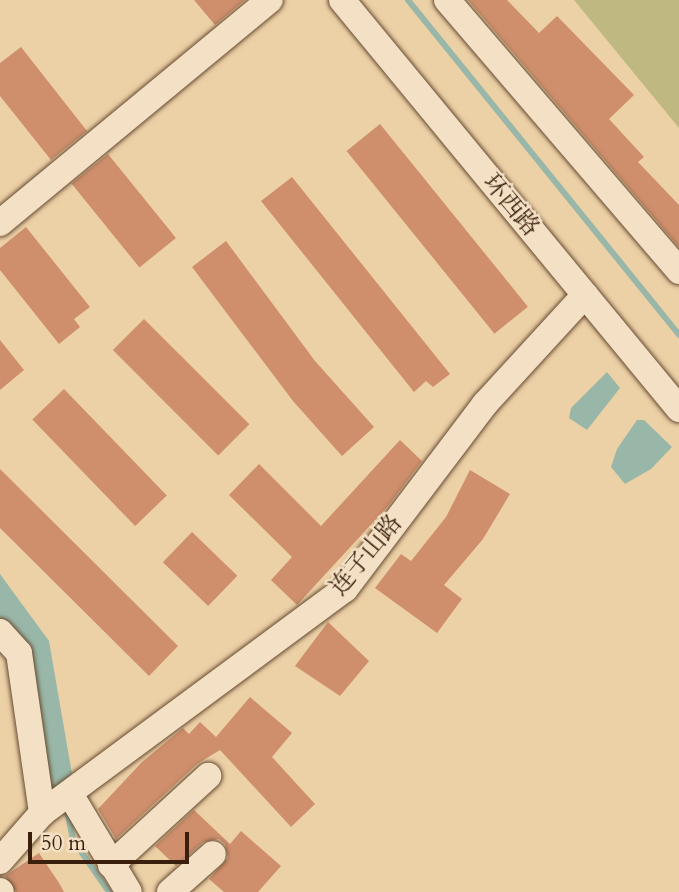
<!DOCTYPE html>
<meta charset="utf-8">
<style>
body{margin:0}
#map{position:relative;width:679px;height:892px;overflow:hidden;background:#ecd0a6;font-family:Cardo,"Noto Serif SC",serif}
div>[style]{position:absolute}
.green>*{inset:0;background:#c0b881}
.water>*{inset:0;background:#99b7a8}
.stream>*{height:6px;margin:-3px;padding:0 3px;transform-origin:3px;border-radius:3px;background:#99b7a8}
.building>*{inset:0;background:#cf8f6d;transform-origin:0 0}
.roads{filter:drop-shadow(0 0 2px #664b32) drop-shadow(0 0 2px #664b32)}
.minor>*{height:26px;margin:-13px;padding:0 13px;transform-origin:13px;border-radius:13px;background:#f3e0c5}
span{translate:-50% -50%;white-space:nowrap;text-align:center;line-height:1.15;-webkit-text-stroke:5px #f3e0c5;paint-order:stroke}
.street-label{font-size:24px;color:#391f0c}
.scale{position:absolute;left:28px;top:832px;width:161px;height:32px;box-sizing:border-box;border:4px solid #391f0c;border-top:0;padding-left:9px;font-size:21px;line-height:24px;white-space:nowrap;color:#391f0c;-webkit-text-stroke:5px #f3e0c5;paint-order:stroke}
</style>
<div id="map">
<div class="green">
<i style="clip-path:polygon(574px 0,679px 0,679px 128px)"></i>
</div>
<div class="water">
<i style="clip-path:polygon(607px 372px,620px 388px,587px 430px,569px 418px,571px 408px)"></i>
<i style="clip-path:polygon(637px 420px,644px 420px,672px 447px,651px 469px,625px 484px,611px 467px,617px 449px)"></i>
<i style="clip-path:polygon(0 574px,49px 641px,72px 774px,39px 800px,25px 649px,0 618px)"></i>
</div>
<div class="stream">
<i style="left:408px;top:0;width:431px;rotate:51deg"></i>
<i style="left:67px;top:811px;width:30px;rotate:78deg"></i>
<i style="left:73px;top:840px;width:63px;rotate:55.3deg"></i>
</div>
<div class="building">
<i style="clip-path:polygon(194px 0,245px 0,215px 25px)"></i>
<i style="clip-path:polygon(468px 0,507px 0,539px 33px,557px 16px,634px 95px,609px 119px,644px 157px,638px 162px,679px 205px,679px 247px)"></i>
<i style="clip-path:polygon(21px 47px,87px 131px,51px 160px,0 96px,0 63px)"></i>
<i style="left:380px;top:124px;width:235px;height:43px;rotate:51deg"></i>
<i style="left:108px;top:154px;width:108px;height:47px;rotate:51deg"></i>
<i style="clip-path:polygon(292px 177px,450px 374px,433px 387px,426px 381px,414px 392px,261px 201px)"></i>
<i style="clip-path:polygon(26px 227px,90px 307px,74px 319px,80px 327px,59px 344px,0 270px,0 248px)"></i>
<i style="clip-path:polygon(226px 241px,315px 361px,374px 427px,342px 456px,293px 401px,192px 267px)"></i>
<i style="left:144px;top:319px;width:149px;height:44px;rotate:45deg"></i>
<i style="clip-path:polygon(0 340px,24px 370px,0 390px)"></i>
<i style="left:64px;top:389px;width:148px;height:44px;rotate:46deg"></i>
<i style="clip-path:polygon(400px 440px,422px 461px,388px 506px,297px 605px,271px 580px,292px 557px,229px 495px,259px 464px,321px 526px)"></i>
<i style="clip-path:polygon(0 469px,178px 646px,149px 676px,0 528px)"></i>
<i style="clip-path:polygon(470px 470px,510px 494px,483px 539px,444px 585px,462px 599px,437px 633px,375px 588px,401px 554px,411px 561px,446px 517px)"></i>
<i style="left:192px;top:532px;width:63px;height:42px;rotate:44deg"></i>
<i style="clip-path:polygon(328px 622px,369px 661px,340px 696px,295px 666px)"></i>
<i style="clip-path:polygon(250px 697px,292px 733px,272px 757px,315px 804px,291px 827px,220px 750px,197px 764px,116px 839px,98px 809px,142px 762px,183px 728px,189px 734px,200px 722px,216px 737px)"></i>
<i style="clip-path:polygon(194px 810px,230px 844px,241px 831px,281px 866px,258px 892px,224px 892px,209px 879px,228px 858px,225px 844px,219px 839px,203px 842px,176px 866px,155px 846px)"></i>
<i style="clip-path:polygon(39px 853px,59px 883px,64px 892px,16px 892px,5px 876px)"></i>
</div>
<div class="roads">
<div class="minor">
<i style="left:342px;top:0;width:530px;rotate:50.51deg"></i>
<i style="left:447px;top:0;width:357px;rotate:49.4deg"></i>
<i style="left:0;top:223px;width:350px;rotate:-39.6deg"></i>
<i style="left:0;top:632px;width:28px;rotate:48deg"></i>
<i style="left:19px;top:653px;width:162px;rotate:81.8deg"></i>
<i style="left:70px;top:794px;width:114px;rotate:59deg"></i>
<i style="left:0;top:861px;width:64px;rotate:-48.8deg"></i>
<i style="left:42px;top:813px;width:377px;rotate:-36.5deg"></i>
<i style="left:345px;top:589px;width:232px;rotate:-52.9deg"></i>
<i style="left:485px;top:404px;width:148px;rotate:-47.5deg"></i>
<i style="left:111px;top:865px;width:132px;rotate:-42.5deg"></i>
<i style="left:0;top:891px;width:1px;rotate:45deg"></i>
<i style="left:170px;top:892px;width:57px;rotate:-41.5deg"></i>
</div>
</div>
<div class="street-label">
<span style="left:511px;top:205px;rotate:50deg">环西路</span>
<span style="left:366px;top:555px;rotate:-50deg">连子山路</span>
</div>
<div class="scale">50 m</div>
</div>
